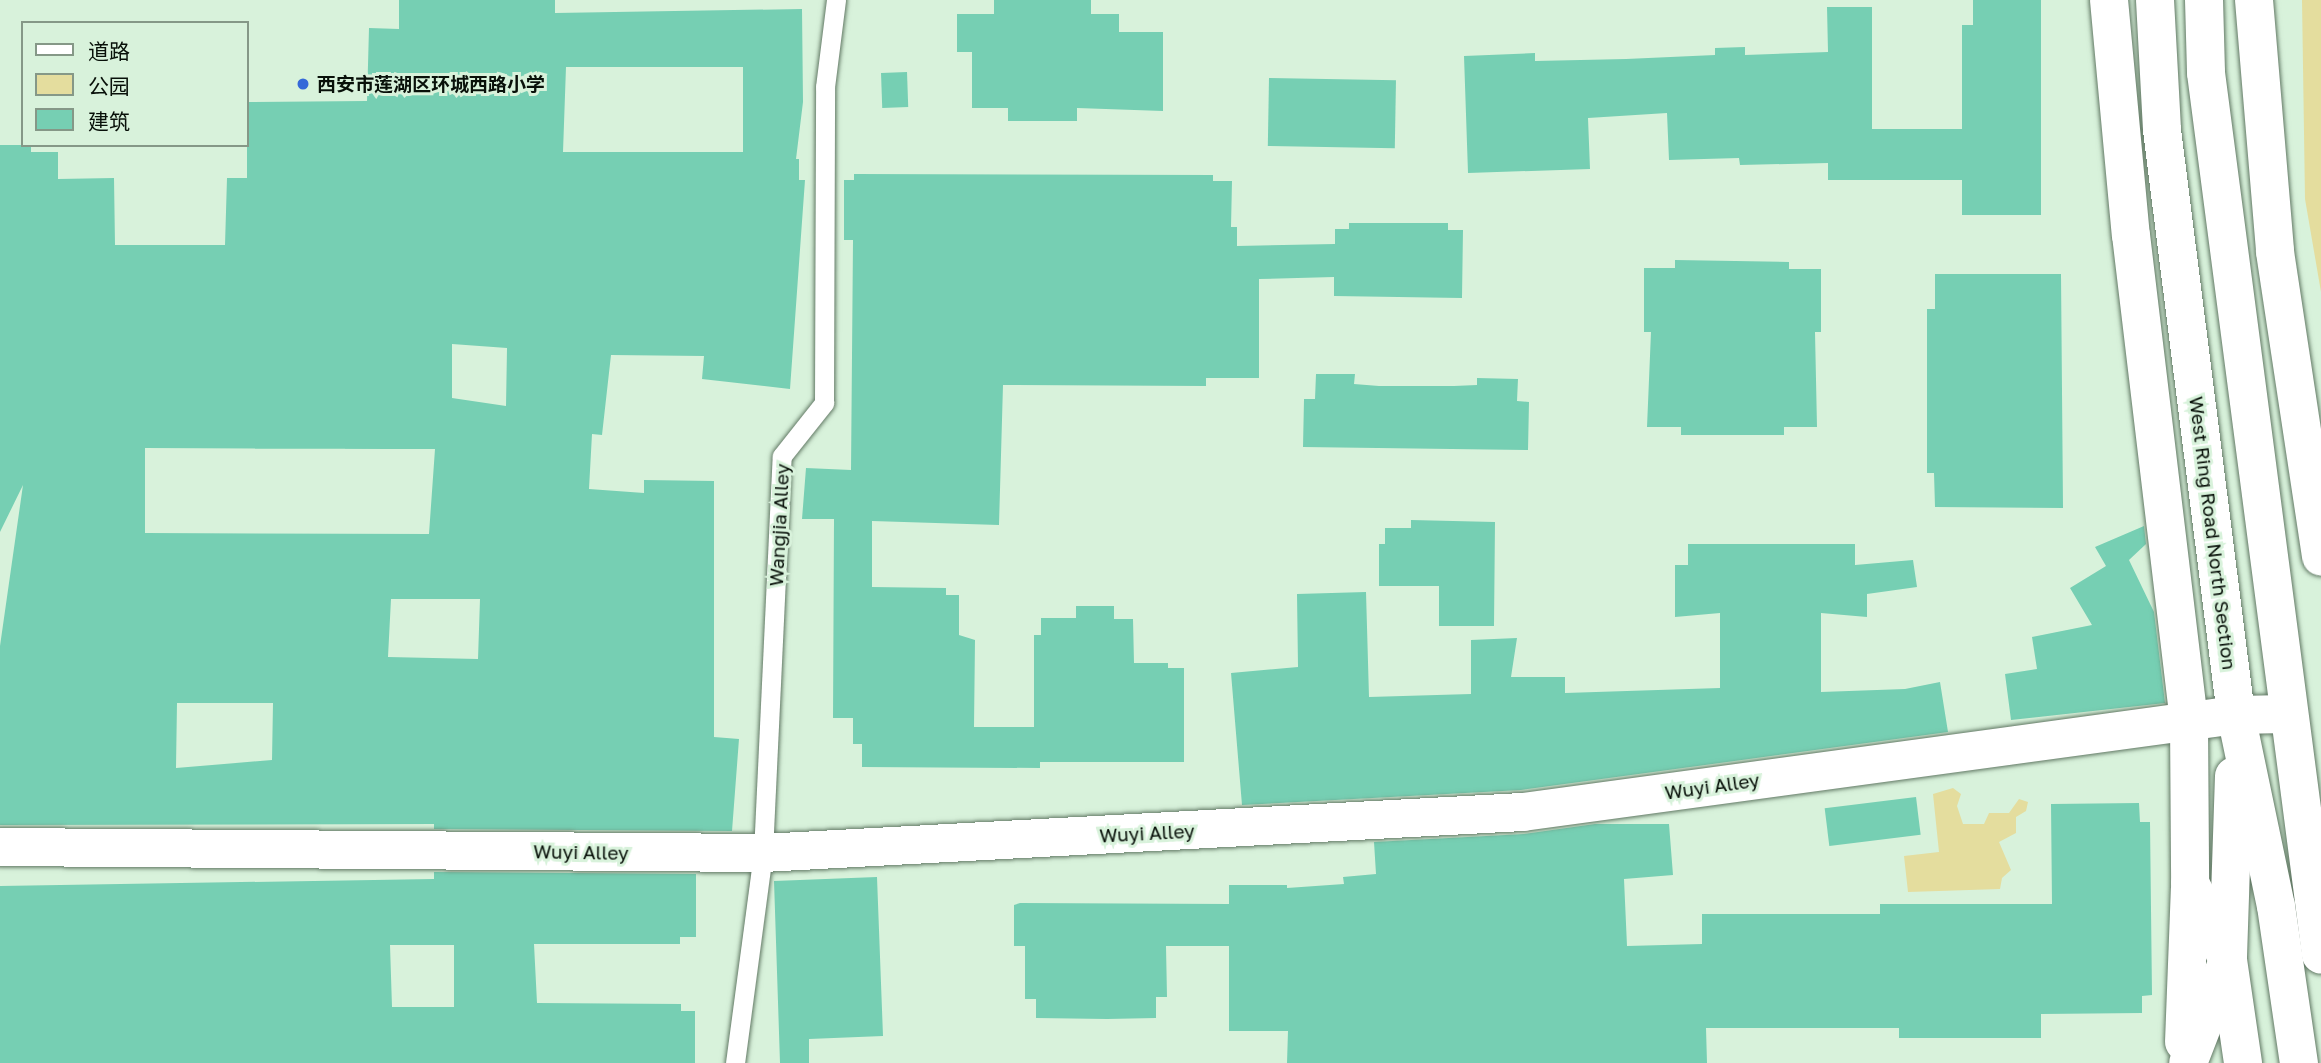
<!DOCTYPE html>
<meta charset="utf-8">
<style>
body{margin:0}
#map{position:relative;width:2321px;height:1063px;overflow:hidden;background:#d8f2db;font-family:"Golos Text","Noto Sans SC",sans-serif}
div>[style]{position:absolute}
.green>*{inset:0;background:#e4dd9e}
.building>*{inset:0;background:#76cfb3;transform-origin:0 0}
.roads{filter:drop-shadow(0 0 2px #627965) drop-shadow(0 0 2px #627965)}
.lane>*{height:19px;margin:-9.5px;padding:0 9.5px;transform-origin:9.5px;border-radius:9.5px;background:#fff}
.street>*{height:38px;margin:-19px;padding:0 19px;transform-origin:19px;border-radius:19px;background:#fff}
.primary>*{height:38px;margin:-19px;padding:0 19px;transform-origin:19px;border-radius:19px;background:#fff}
.dots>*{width:19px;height:19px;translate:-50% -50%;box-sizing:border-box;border:4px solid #d8f2db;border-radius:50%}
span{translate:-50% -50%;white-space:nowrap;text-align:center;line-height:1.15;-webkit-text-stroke:6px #d8f2db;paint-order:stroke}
.poi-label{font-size:19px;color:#081009;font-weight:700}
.left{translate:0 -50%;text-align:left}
.street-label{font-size:19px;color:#081009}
.legend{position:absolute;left:21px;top:21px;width:228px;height:126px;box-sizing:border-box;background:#d8f2db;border:2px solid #859887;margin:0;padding:9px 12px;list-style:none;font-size:21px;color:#081009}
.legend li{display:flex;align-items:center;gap:14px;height:35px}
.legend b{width:35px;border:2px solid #859887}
</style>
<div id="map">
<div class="green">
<i style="clip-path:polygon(2302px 0,2321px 0,2321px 292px,2305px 199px)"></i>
<i style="clip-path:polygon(1953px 788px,1961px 794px,1957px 806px,1963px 824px,1984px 824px,1989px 813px,2009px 813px,2019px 799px,2028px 802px,2026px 811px,2016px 817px,2016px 833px,1999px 842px,2011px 870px,2002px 878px,2000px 889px,1908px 892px,1904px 856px,1939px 852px,1933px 794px)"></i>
</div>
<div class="building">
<i style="clip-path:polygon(evenodd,399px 0,555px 0,555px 13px,802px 9px,803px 102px,796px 159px,799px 159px,799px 180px,805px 180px,790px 389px,702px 379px,704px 356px,611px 355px,602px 435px,592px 434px,589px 489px,644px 493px,644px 480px,714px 481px,714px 737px,739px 739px,732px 831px,434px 829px,434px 824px,0 825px,0 646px,23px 485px,0 532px,0 145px,31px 145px,31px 152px,58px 152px,58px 179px,114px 178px,115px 245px,225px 245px,227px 178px,247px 178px,247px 102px,367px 101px,369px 28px,399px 29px,399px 0,566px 67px,743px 67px,743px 152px,563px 152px,566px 67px,399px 0,452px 344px,507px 348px,506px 406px,452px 398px,452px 344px,399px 0,145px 448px,435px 449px,429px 534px,145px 533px,145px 448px,399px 0,391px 599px,480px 599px,478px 659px,388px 657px,391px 599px,399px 0,177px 703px,273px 703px,272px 760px,176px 768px,177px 703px)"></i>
<i style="clip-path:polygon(994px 0,1091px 0,1091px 14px,1119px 14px,1119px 32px,1163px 32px,1163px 111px,1077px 108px,1077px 121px,1008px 121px,1008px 108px,972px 108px,972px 52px,957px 52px,957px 14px,994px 14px)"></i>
<i style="clip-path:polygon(1973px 0,2041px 0,2041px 215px,1962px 215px,1962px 180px,1828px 180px,1828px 163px,1740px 165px,1739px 158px,1669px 160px,1667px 113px,1588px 118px,1590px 169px,1468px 173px,1464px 56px,1535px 53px,1535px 61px,1626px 59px,1715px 55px,1715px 48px,1745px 47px,1745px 55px,1828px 52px,1827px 7px,1872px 7px,1872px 129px,1962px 129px,1962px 25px,1973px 25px)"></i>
<i style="left:907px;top:72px;width:35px;height:26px;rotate:88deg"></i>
<i style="left:1269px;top:78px;width:127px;height:68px;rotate:1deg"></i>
<i style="clip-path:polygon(854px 174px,1213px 175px,1213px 181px,1232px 181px,1231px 227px,1237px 227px,1237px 246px,1335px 244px,1335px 229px,1349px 229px,1349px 223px,1448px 223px,1448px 230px,1463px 230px,1462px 298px,1334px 296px,1334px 277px,1259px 279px,1259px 378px,1206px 378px,1206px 386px,1003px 385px,999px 525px,872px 521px,872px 587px,946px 588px,946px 595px,959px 595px,959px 635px,975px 640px,974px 727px,1034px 727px,1034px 635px,1041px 635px,1041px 618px,1076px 618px,1076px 606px,1114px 606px,1114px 619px,1133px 619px,1134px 663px,1168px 663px,1168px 668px,1184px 668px,1184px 762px,1040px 762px,1040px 768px,862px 767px,862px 744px,853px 744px,853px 718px,833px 718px,834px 519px,802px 519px,806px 468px,851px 470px,853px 240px,844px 240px,844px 180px,854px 180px)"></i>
<i style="clip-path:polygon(1675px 260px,1789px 262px,1789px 269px,1821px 269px,1821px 332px,1815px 332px,1817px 427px,1784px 427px,1784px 435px,1681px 435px,1681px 427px,1647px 427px,1651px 332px,1644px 332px,1644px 268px,1675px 268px)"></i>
<i style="clip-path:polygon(1935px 274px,2061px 274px,2063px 508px,1935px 507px,1934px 473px,1927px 473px,1927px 309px,1935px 309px)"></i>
<i style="clip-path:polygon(1316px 374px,1355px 374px,1354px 384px,1379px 386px,1454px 386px,1477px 385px,1477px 378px,1518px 379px,1517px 401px,1529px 402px,1528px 450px,1303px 447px,1304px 399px,1315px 399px)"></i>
<i style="clip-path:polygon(1411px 520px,1495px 522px,1494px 626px,1439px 626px,1439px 586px,1379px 586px,1379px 544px,1385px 544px,1385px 528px,1411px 528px)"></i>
<i style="clip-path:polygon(2144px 526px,2146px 544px,2129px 560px,2154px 612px,2165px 703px,2011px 720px,2005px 674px,2037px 669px,2032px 637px,2092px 625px,2070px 588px,2106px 566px,2095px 547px)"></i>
<i style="clip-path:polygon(1688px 544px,1855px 544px,1855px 565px,1913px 560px,1917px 587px,1867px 594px,1867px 617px,1821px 613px,1821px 692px,1905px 689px,1940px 682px,1948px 732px,1521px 790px,1242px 805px,1231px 673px,1298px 667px,1297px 594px,1366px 592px,1369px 697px,1471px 694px,1471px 640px,1517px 638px,1511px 677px,1565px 677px,1565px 693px,1720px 688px,1720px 613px,1675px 617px,1675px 565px,1688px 565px)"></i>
<i style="left:1916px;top:797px;width:38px;height:92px;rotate:83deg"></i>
<i style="clip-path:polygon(2139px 803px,2140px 822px,2150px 822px,2152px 995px,2142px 996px,2142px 1013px,2041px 1014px,2041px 1038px,1899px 1038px,1899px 1028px,1706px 1028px,1707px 1063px,1287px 1063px,1288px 1031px,1229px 1031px,1229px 946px,1166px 946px,1167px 997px,1156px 997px,1156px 1018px,1107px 1019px,1036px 1018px,1036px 999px,1025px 999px,1025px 946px,1014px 946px,1014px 905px,1020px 903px,1229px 904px,1229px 885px,1287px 885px,1287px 888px,1344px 884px,1343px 877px,1376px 874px,1374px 842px,1524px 834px,1595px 824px,1669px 824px,1673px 875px,1624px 879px,1627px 946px,1702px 944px,1702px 914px,1880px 914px,1880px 904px,2052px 904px,2051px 804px)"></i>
<i style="clip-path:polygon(evenodd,434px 872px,696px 874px,696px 937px,680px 937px,680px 944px,534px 944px,537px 1003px,681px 1004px,681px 1011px,695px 1011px,695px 1063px,0 1063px,0 886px,434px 879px,434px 872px,390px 945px,454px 945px,454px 1007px,392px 1007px,390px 945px)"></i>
<i style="clip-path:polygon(877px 877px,883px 1036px,809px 1039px,809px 1063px,780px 1063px,774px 881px)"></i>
</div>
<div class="roads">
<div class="lane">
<i style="left:735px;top:1063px;width:212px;rotate:-82.4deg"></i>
<i style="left:763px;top:853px;width:397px;rotate:-87.3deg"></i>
<i style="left:782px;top:456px;width:68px;rotate:-51.6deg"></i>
<i style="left:824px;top:403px;width:316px;rotate:-89.8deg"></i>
<i style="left:825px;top:87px;width:88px;rotate:-82.8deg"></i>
</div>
<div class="street">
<i style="left:2109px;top:0;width:236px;rotate:84.7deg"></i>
<i style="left:2131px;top:235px;width:489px;rotate:83.2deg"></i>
<i style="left:2189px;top:721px;width:162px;rotate:89.6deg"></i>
<i style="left:2190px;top:883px;width:86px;rotate:63.7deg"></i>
<i style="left:2228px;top:960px;width:110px;rotate:111.2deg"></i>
<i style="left:2254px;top:0;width:253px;rotate:85.2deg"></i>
<i style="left:2275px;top:252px;width:308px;rotate:81.4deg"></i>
<i style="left:0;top:847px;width:763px;rotate:0.45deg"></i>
<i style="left:763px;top:853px;width:761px;rotate:-3.09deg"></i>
<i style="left:1523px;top:812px;width:720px;rotate:-7.75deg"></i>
<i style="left:2236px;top:715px;width:51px;rotate:-1.1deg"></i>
<i style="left:2184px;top:1042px;width:153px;rotate:-87.8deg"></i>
</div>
<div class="primary">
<i style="left:2155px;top:0;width:130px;rotate:86.9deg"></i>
<i style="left:2162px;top:130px;width:590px;rotate:82.79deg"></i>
<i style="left:2236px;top:715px;width:195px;rotate:78.2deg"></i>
<i style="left:2276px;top:906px;width:159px;rotate:81.7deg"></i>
<i style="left:2204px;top:0;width:73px;rotate:88.4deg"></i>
<i style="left:2206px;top:73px;width:889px;rotate:82.57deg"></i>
<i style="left:2234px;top:776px;width:184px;rotate:91.9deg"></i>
<i style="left:2228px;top:960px;width:104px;rotate:81.7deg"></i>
</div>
</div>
<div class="dots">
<i style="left:303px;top:84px;background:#3569d8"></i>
</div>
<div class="poi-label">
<span class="left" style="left:317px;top:84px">西安市莲湖区环城西路小学</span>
</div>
<div class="street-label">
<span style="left:779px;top:525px;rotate:-87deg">Wangjia Alley</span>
<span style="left:2213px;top:533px;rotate:83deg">West Ring Road North Section</span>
<span style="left:1712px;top:786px;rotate:-8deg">Wuyi Alley</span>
<span style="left:1147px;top:833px;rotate:-3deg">Wuyi Alley</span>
<span style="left:581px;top:852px;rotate:1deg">Wuyi Alley</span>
</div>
<ul class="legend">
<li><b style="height:9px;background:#fff"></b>道路</li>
<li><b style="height:19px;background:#e4dd9e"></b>公园</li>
<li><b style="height:19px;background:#76cfb3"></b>建筑</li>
</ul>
</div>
